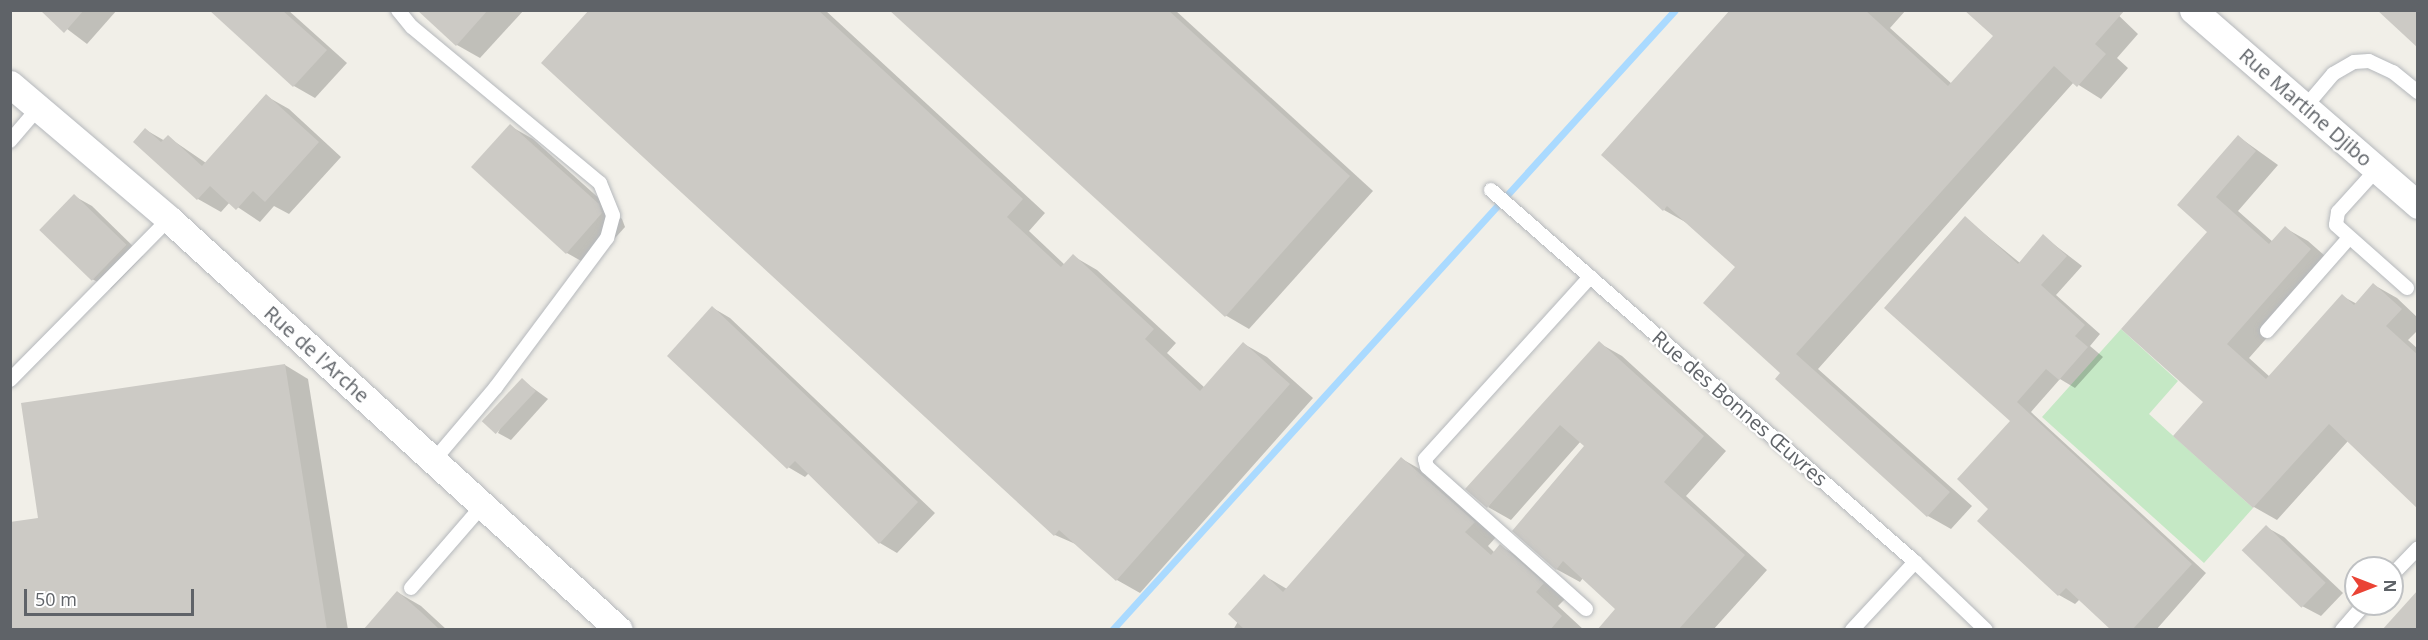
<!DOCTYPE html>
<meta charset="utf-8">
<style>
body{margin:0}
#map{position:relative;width:2428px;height:640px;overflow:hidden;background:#f1efe8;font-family:"Open Sans",sans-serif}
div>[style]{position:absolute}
.green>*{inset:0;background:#c5e8c5}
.shadow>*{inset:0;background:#0003}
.stream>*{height:7px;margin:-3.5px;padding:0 3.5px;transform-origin:3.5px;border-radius:3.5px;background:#aadaff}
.building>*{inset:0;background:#cccac5;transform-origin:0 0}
.roads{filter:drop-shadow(0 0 2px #b5b8bc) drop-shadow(0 0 2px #b5b8bc)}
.service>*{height:14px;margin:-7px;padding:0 7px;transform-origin:7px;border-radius:7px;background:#fff}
.minor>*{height:27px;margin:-13.5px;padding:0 13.5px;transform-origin:13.5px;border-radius:13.5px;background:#fff}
span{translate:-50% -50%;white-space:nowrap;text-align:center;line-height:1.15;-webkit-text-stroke:4.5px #fff;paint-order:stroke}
.street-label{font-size:20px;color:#5f6368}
.frame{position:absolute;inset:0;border:12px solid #5f6368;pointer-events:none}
.north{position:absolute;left:2344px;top:556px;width:60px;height:60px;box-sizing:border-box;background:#fff;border:2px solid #bfc1c3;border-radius:50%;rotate:90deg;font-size:16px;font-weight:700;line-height:24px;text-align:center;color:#5f6368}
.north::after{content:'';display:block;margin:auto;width:21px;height:27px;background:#ea4335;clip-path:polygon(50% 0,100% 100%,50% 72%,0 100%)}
.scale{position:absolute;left:24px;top:589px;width:170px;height:27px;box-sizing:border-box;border:3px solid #5f6368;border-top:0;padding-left:8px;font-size:18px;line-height:21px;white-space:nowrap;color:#5f6368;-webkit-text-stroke:4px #fff;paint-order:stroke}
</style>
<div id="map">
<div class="green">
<i style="clip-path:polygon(2121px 329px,2178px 381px,2149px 414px,2253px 508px,2204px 563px,2042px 417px)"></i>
</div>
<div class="shadow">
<i style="clip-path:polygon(42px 10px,117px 10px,87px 44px)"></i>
<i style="clip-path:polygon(211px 10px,288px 10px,347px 63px,315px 98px,294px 86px)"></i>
<i style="clip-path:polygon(419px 10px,524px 10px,480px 58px,457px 45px)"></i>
<i style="clip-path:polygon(591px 10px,825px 10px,1045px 213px,1029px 231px,1065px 265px,1073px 256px,1097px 270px,1176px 343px,1167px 353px,1205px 388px,1244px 344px,1267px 357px,1313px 398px,1140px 593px,1117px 580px,1080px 546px,1055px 535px)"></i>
<i style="clip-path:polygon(891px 10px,1175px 10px,1373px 191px,1249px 329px,1225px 315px)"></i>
<i style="clip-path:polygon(1732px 10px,1906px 10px,1890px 28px,1952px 84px,2113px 10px,2138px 34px,2117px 58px,2128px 68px,2101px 99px,2074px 82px,1818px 369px,1972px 506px,1951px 529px,1928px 516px,1777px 379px,1782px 373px,1737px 267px,1687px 223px,1664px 210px)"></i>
<i style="clip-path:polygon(266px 96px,289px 109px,341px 157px,289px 214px,274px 206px,260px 222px,230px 202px,221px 212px,198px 199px,146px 130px,165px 141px,168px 137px,206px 163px)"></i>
<i style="clip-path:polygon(510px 126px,533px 139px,622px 219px,625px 227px,590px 266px,567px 253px)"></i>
<i style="clip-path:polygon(2239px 137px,2278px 165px,2238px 211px,2273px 242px,2285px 228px,2308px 241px,2333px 263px,2249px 358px,2270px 377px,2342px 296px,2357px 304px,2374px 285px,2397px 298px,2418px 318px,2418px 330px,2408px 340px,2418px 349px,2418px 505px,2348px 441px,2277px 520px,2254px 507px,2205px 402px,2209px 232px,2179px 205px)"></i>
<i style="clip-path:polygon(74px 196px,92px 206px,143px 256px,111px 289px,92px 279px,42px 229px)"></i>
<i style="clip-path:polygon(1965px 218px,2020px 263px,2043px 236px,2082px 266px,2056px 295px,2100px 334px,2090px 346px,2103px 357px,2075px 388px,2060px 379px,2031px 412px,2206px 573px,2156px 630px,2113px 630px,2080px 599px,2075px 604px,2059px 595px,1990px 509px,2012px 421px)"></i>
<i style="clip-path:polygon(713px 308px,730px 318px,935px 513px,897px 553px,880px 543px,809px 473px,805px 477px,788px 467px)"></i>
<i style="clip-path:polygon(1599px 343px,1622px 356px,1726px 451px,1686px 496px,1767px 570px,1713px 630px,1599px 630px,1617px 609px,1583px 578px,1580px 582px,1556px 569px,1586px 446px,1581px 441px,1511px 520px,1488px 507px)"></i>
<i style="clip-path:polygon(285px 365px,308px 379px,348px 630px,10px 630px,40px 519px)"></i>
<i style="clip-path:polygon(522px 380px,548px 399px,511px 440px,498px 433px)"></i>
<i style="clip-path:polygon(1402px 459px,1425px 472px,1497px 536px,1488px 546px,1495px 553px,1500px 546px,1523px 559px,1566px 598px,1558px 606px,1584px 630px,1233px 630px,1265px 576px,1287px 589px)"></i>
<i style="clip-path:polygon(2266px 527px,2284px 537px,2343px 593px,2321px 616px,2302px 606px,2244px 550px)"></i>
<i style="clip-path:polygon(397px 592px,421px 606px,447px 630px,365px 630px)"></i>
</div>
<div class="stream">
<i style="left:1112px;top:630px;width:837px;rotate:-47.76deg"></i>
</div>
<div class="building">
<i style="clip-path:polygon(40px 10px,84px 10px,64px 33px)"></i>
<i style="clip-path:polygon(209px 10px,282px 10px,327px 50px,293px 87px)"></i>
<i style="clip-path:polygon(417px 10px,488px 10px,456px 46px)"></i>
<i style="clip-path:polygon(589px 10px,818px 10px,1023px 199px,1007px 217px,1061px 267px,1073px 254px,1154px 329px,1145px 339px,1200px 391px,1243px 342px,1290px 384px,1116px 581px,1059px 530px,1054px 536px,541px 63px)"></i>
<i style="clip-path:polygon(889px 10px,1168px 10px,1350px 176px,1225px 317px)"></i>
<i style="clip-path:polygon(1730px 10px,1865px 10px,1948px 86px,1993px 36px,1964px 10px,2125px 10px,2095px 44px,2106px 54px,2077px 87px,2054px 66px,1796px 354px,1950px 492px,1927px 517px,1775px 379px,1780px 373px,1703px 303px,1735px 267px,1667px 206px,1663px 211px,1601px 155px)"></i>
<i style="clip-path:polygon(2377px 10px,2418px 10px,2418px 48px)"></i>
<i style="clip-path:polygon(266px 94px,319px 142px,265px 202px,253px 191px,236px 210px,210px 186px,197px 200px,133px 142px,145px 128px,161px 142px,168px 135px,202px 166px)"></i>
<i style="clip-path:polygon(510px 124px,599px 204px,602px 213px,566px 254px,471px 167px)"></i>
<i style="clip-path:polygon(2238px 135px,2256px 151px,2216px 197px,2269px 244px,2285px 226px,2311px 249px,2227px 344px,2266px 379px,2342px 294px,2354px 305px,2373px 283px,2402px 309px,2386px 326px,2418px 355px,2418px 509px,2329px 424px,2253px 508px,2173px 436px,2203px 402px,2121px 329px,2207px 232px,2177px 205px)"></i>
<i style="left:74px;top:194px;width:73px;height:50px;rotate:44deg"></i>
<i style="clip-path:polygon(1965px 216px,2018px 264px,2043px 234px,2067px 256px,2041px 285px,2085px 325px,2075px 336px,2088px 347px,2059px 380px,2046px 369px,2017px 402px,2192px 564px,2132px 630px,2111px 630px,2066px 588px,2058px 596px,1977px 521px,1988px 509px,1957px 479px,2010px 421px,1884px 308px)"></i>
<i style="clip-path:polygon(712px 306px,918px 502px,879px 544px,795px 461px,787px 469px,667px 356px)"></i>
<i style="clip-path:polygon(1599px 341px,1704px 436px,1664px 482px,1745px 555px,1678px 630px,1597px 630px,1615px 609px,1563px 561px,1556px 570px,1512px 531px,1584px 446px,1560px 425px,1487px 508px,1465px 489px)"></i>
<i style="clip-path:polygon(285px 364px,327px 630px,10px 630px,10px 522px,38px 518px,21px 403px)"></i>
<i style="left:522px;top:378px;width:19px;height:59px;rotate:43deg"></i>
<i style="clip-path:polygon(1401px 457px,1475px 522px,1465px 532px,1491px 555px,1500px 544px,1544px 583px,1536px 592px,1562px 616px,1550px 630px,1245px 630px,1228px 614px,1264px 574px,1283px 592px)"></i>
<i style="left:2266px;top:525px;width:83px;height:35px;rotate:44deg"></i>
<i style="clip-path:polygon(2418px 590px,2418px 630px,2382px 630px)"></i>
<i style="clip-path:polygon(397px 591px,421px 612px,440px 630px,363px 630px)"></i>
</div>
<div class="roads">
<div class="service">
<i style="left:398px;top:10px;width:22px;rotate:51deg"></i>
<i style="left:412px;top:27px;width:244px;rotate:39.7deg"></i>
<i style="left:600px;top:183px;width:35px;rotate:68deg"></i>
<i style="left:613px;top:216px;width:23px;rotate:105deg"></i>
<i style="left:607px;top:238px;width:186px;rotate:126.7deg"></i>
<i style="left:496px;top:387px;width:96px;rotate:130.3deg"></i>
<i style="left:2306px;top:106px;width:42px;rotate:-49.8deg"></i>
<i style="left:2333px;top:74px;width:24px;rotate:-30deg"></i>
<i style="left:2354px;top:62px;width:15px;rotate:-4deg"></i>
<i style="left:2369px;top:61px;width:26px;rotate:25deg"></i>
<i style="left:2393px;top:72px;width:32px;rotate:39deg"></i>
<i style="left:10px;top:141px;width:45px;rotate:-49.5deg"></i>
<i style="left:2377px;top:169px;width:58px;rotate:132.2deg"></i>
<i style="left:2338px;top:212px;width:13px;rotate:99deg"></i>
<i style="left:2336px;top:225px;width:95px;rotate:41.6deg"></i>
<i style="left:1491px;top:190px;width:564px;rotate:41.26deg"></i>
<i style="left:1915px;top:562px;width:98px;rotate:43.8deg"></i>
<i style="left:2267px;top:331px;width:123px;rotate:-48.6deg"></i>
<i style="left:10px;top:380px;width:226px;rotate:-45.4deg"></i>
<i style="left:2392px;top:575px;width:37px;rotate:-46deg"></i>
<i style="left:411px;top:588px;width:110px;rotate:-49.1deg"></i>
<i style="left:1586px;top:609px;width:213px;rotate:-138.2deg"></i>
<i style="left:1427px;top:467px;width:8px;rotate:-104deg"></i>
<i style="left:1425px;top:459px;width:246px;rotate:-47.8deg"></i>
<i style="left:1852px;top:630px;width:93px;rotate:-47.2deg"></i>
<i style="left:2342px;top:630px;width:35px;rotate:-49deg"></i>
</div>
<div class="minor">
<i style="left:2193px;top:10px;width:298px;rotate:40.9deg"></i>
<i style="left:10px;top:84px;width:209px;rotate:40.3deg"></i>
<i style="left:169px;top:219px;width:609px;rotate:42.41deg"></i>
</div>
</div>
<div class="street-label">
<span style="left:2306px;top:107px;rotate:41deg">Rue Martine Djibo</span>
<span style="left:317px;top:354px;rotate:42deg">Rue de l'Arche</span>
<span style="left:1740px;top:408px;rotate:41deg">Rue des Bonnes Œuvres</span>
</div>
<div class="frame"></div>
<div class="north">N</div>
<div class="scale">50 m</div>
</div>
